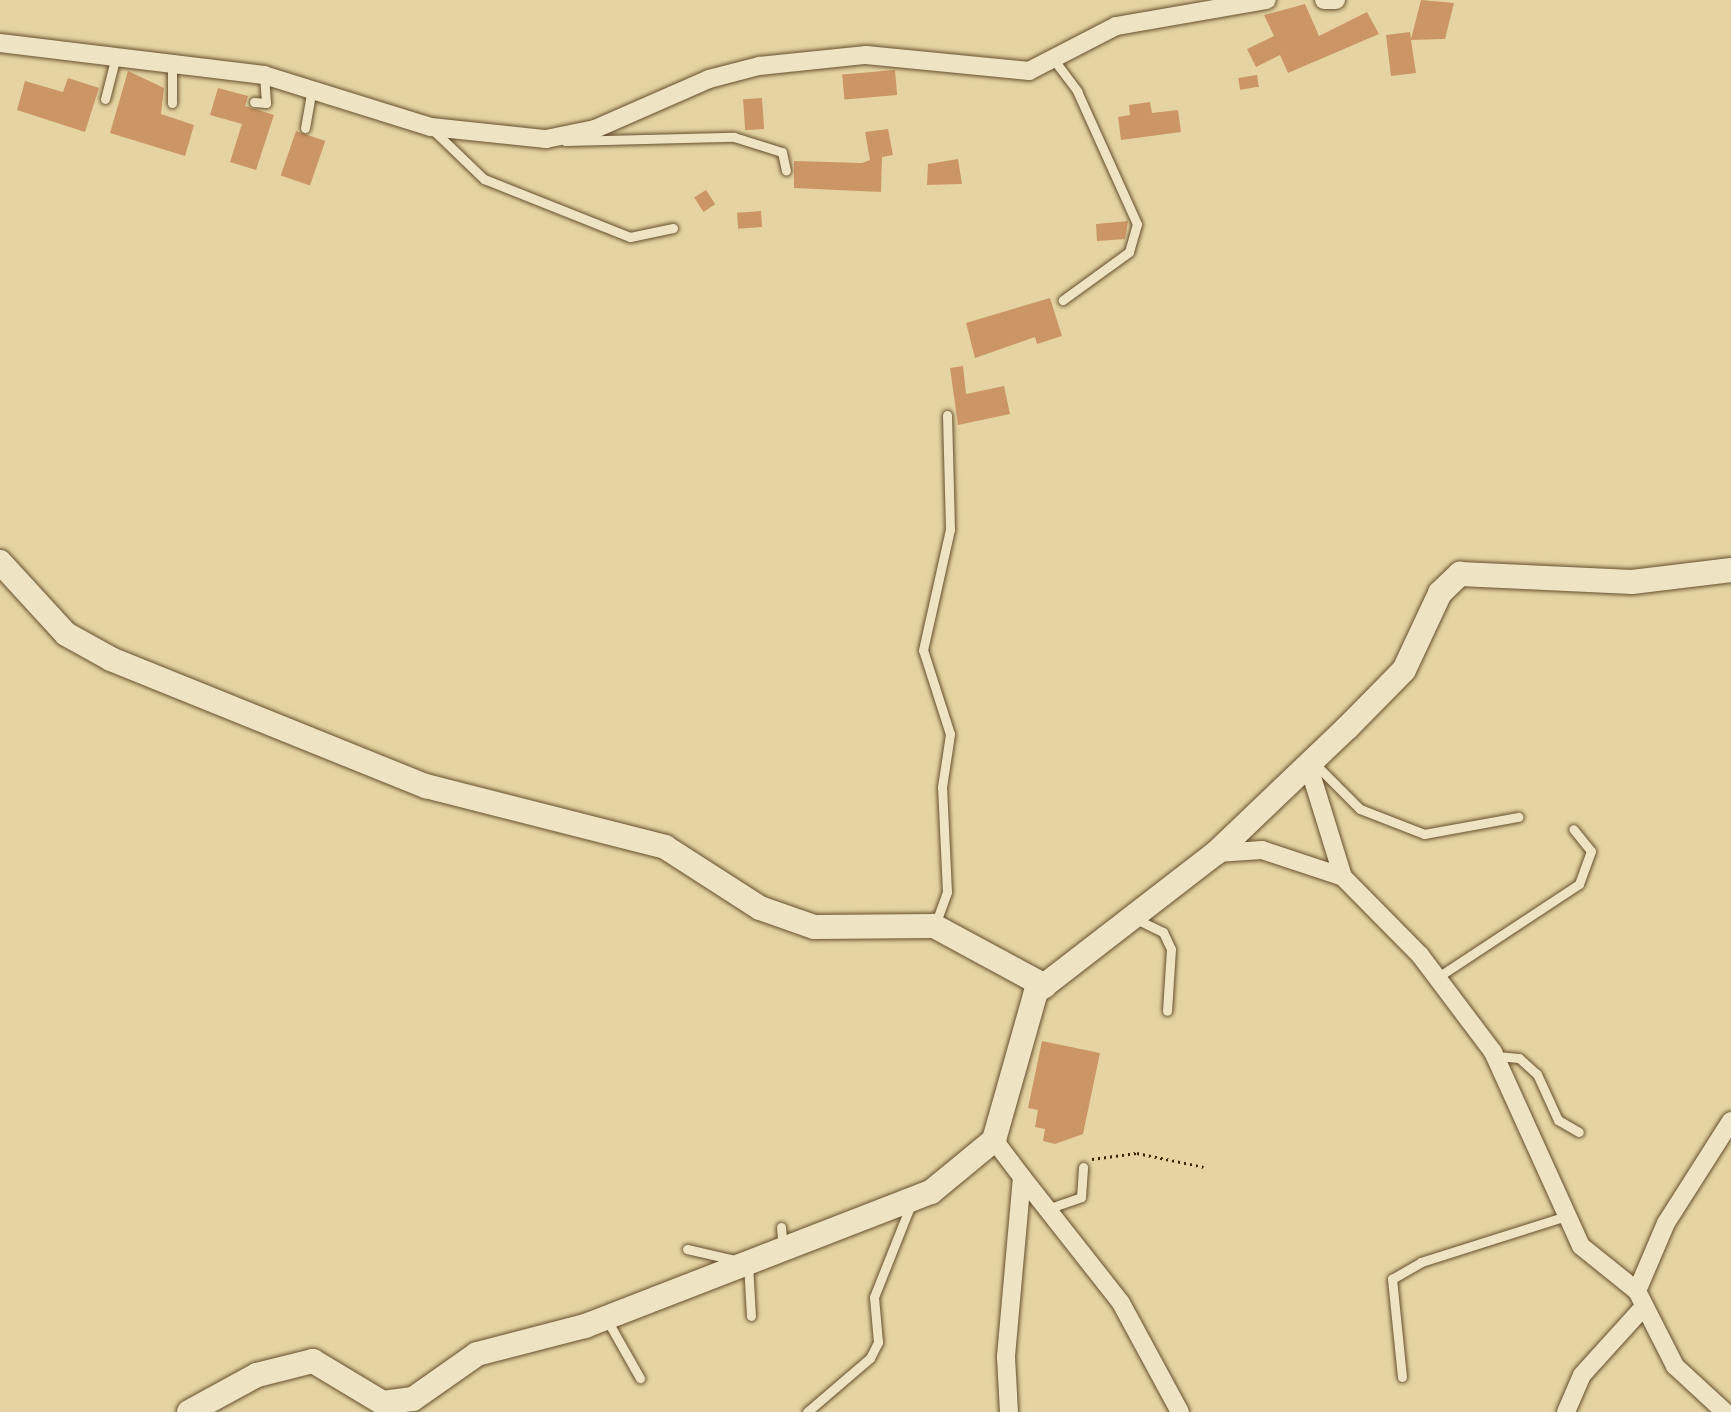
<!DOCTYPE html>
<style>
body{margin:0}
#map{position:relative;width:1731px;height:1412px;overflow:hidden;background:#e5d4a2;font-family:Alegreya,serif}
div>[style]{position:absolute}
.building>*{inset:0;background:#cc9565;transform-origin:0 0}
.path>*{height:3px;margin-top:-1.5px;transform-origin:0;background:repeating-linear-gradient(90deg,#3a2306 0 2px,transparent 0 6px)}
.roads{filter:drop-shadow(0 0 2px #654f2d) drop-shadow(0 0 2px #654f2d)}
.lane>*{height:9px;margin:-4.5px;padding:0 4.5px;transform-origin:4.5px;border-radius:4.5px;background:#eee3c3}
.street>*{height:18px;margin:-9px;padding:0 9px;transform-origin:9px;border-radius:9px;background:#eee3c3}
.secondary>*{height:24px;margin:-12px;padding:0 12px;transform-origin:12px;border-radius:12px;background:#eee3c3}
span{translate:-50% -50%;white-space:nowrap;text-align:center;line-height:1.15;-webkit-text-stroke:6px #eee3c3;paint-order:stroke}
</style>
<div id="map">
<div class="building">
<i style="clip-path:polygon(1421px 0,1454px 3px,1445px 39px,1411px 40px,1416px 73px,1391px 76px,1386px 35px,1410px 32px,1411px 39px)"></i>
<i style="clip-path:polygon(1305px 4px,1319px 36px,1367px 12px,1379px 34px,1288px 73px,1280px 55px,1256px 67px,1247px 49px,1274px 36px,1264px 15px)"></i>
<i style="left:895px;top:70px;width:25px;height:53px;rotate:85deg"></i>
<i style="clip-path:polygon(128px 71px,164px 88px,161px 114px,194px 125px,185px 156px,110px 133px)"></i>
<i style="left:1257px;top:75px;width:12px;height:19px;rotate:81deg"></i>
<i style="clip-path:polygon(68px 78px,99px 88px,85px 132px,17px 110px,25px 81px,63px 92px)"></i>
<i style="clip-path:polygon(218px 88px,248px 96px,245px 106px,274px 115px,256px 170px,230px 162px,242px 124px,210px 115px)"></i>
<i style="left:762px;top:98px;width:31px;height:19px;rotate:86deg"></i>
<i style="clip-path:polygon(1150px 102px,1152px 113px,1178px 110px,1181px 132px,1121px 140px,1118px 117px,1130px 115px,1129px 105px)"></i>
<i style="clip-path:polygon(888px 129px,893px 155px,882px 157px,881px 192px,794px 188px,794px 161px,862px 163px,870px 160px,865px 132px)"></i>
<i style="left:296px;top:131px;width:31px;height:47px;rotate:19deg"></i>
<i style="clip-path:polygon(958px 159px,962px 184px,927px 185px,928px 164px)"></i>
<i style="left:706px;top:190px;width:17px;height:14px;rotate:57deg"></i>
<i style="left:761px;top:211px;width:16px;height:24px;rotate:86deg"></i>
<i style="clip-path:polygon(1128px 221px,1125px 239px,1097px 241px,1096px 224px)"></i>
<i style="clip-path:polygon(1050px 298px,1062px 336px,1037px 344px,1035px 337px,975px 358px,966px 323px)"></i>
<i style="clip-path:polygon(963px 366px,966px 394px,1004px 386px,1010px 414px,958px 425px,950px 368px)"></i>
<i style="clip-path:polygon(1042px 1041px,1100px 1053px,1083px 1134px,1055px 1144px,1043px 1141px,1045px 1129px,1035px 1127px,1038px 1110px,1028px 1108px)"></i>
</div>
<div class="path">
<i style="left:1092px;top:1159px;width:45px;rotate:-7.6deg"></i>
<i style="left:1137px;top:1153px;width:68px;rotate:11.8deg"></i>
</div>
<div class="roads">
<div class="lane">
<i style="left:1054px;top:60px;width:39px;rotate:53deg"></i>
<i style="left:1077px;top:91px;width:146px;rotate:65.7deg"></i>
<i style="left:1137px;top:224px;width:29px;rotate:106deg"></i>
<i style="left:1129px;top:252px;width:82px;rotate:144deg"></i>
<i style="left:105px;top:99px;width:44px;rotate:-75.7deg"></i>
<i style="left:254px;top:102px;width:12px;rotate:5deg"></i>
<i style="left:266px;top:103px;width:28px;rotate:-94deg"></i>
<i style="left:172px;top:103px;width:39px;rotate:-90deg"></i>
<i style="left:305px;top:128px;width:39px;rotate:-80deg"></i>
<i style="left:433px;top:130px;width:71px;rotate:43.9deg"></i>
<i style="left:484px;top:179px;width:157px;rotate:21.7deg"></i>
<i style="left:630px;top:237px;width:44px;rotate:-11.8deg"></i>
<i style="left:565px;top:141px;width:169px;rotate:-1.4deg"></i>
<i style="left:734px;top:137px;width:50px;rotate:17.4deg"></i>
<i style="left:782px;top:152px;width:19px;rotate:78deg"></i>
<i style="left:1314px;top:763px;width:65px;rotate:45deg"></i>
<i style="left:1360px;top:809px;width:69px;rotate:21.3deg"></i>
<i style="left:1424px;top:834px;width:96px;rotate:-10.3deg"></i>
<i style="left:1136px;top:919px;width:30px;rotate:26deg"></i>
<i style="left:1163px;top:932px;width:19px;rotate:65deg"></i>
<i style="left:1171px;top:949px;width:62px;rotate:93.7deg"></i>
<i style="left:935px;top:925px;width:35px;rotate:-70deg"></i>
<i style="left:947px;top:892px;width:105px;rotate:-92.7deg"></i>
<i style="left:942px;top:787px;width:54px;rotate:-81.4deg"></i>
<i style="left:950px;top:734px;width:88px;rotate:-107.8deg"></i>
<i style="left:923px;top:650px;width:124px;rotate:-77.4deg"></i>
<i style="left:950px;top:529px;width:114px;rotate:-91.5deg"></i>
<i style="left:1438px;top:977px;width:169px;rotate:-33.4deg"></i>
<i style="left:1579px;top:884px;width:35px;rotate:-70deg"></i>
<i style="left:1591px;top:851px;width:28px;rotate:-129deg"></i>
<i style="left:1496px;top:1056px;width:23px;rotate:5deg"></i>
<i style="left:1519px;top:1058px;width:24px;rotate:42deg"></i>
<i style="left:1537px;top:1074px;width:51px;rotate:65.5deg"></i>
<i style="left:1558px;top:1120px;width:24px;rotate:30deg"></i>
<i style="left:1047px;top:1209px;width:36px;rotate:-19deg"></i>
<i style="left:1081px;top:1197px;width:30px;rotate:-86deg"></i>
<i style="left:781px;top:1227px;width:21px;rotate:85deg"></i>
<i style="left:687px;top:1249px;width:63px;rotate:12.9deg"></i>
<i style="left:748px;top:1263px;width:53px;rotate:86.8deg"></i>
<i style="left:607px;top:1320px;width:67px;rotate:60.4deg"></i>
<i style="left:1402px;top:1377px;width:99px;rotate:-95.8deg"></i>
<i style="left:1392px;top:1279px;width:34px;rotate:-30deg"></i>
<i style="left:1421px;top:1262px;width:152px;rotate:-17.6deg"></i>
<i style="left:807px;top:1412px;width:83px;rotate:-40.6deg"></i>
<i style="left:870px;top:1358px;width:18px;rotate:-63deg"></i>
<i style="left:878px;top:1342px;width:45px;rotate:-95.1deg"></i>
<i style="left:874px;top:1297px;width:100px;rotate:-68.3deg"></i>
</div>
<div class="street">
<i style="left:1324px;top:0;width:12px"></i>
<i style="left:0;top:43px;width:266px;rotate:6.9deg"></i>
<i style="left:264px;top:75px;width:175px;rotate:17.3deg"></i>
<i style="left:431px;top:127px;width:116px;rotate:6deg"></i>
<i style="left:546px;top:139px;width:50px;rotate:-11.5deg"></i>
<i style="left:595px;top:129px;width:124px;rotate:-23.7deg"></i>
<i style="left:709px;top:79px;width:52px;rotate:-14.6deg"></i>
<i style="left:759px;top:66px;width:108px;rotate:-5.9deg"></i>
<i style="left:866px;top:55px;width:164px;rotate:5.6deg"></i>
<i style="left:1029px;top:71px;width:98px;rotate:-27.3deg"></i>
<i style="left:1116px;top:26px;width:153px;rotate:-9.8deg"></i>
<i style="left:1308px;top:764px;width:118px;rotate:72.8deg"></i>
<i style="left:1217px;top:853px;width:45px;rotate:-3.8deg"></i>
<i style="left:1262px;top:850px;width:85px;rotate:18.4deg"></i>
<i style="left:1343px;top:877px;width:110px;rotate:45.4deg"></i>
<i style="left:1420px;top:955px;width:121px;rotate:53deg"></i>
<i style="left:1493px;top:1052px;width:213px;rotate:65.6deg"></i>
<i style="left:1581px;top:1246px;width:72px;rotate:38.8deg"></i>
<i style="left:1637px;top:1291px;width:84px;rotate:63.1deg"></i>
<i style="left:1675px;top:1366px;width:68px;rotate:42.6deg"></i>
<i style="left:994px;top:1140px;width:46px;rotate:52.9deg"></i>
<i style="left:1022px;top:1177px;width:181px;rotate:95.1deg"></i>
<i style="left:1006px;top:1357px;width:55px;rotate:86.9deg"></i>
<i style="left:1022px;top:1177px;width:160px;rotate:51.8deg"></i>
<i style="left:1121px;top:1303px;width:124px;rotate:61.6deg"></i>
<i style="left:1637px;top:1291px;width:74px;rotate:-66.9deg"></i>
<i style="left:1666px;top:1223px;width:121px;rotate:-57.5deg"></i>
<i style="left:1566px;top:1412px;width:40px;rotate:-66.6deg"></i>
<i style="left:1582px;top:1375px;width:86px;rotate:-47.8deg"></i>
</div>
<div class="secondary">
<i style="left:0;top:562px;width:98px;rotate:47.5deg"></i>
<i style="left:66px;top:634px;width:51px;rotate:29.1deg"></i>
<i style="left:111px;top:659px;width:340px;rotate:22deg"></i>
<i style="left:426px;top:786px;width:247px;rotate:14.3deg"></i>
<i style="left:665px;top:847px;width:113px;rotate:32.7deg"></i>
<i style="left:760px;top:908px;width:57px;rotate:19.4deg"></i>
<i style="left:814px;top:927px;width:120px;rotate:-0.5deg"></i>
<i style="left:934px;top:926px;width:126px;rotate:28.4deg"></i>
<i style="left:189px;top:1412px;width:77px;rotate:-28.6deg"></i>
<i style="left:257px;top:1375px;width:58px;rotate:-14deg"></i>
<i style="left:313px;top:1361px;width:82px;rotate:31deg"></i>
<i style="left:383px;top:1403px;width:30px;rotate:-8deg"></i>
<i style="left:413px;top:1399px;width:78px;rotate:-35.1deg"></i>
<i style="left:477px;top:1354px;width:112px;rotate:-14.5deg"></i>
<i style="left:585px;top:1326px;width:371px;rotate:-21.2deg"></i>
<i style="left:931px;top:1192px;width:82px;rotate:-39.5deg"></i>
<i style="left:994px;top:1140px;width:154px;rotate:-74.2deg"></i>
<i style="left:1036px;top:992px;width:227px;rotate:-37.7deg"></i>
<i style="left:1216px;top:853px;width:181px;rotate:-43.7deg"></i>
<i style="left:1347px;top:728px;width:81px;rotate:-45.5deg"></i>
<i style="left:1404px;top:670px;width:85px;rotate:-64.9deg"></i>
<i style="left:1440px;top:593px;width:28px;rotate:-44deg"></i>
<i style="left:1460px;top:574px;width:172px;rotate:2.7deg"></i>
<i style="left:1632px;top:582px;width:100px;rotate:-6.9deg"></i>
</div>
</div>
</div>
